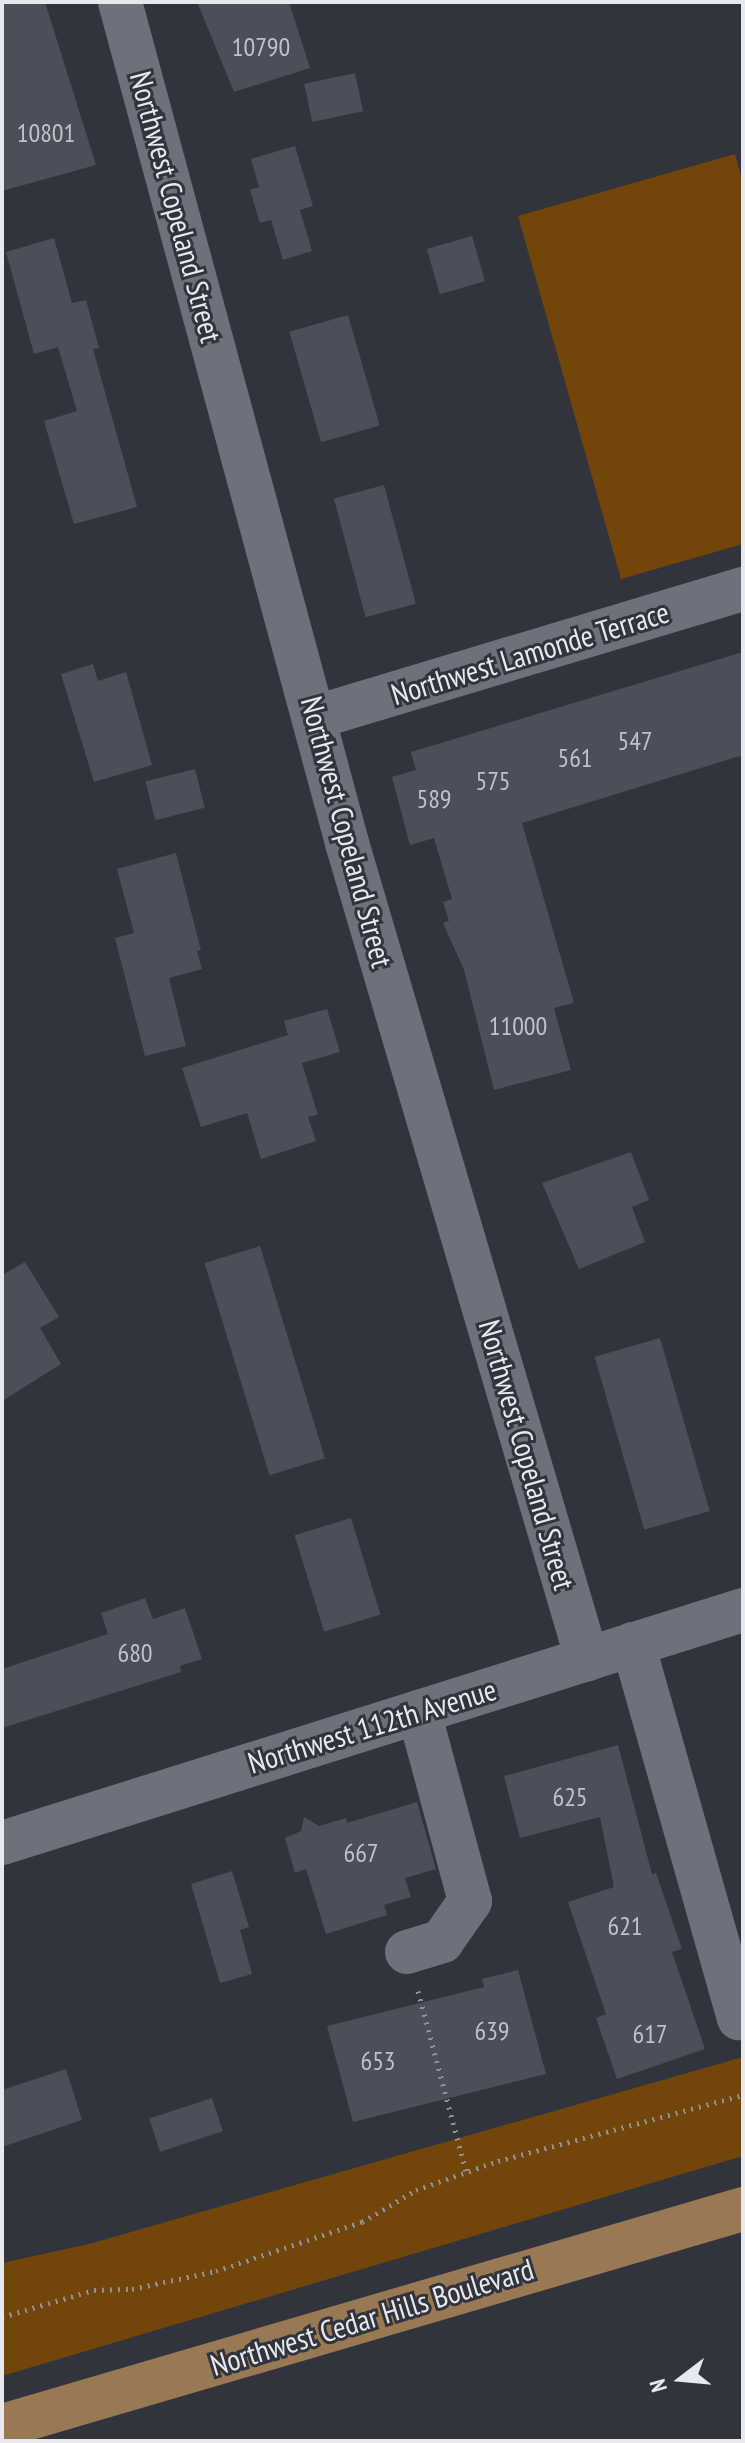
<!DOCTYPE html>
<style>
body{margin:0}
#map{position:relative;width:745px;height:2443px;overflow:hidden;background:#31333d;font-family:"PT Sans Narrow",sans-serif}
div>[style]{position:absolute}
.green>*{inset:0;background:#72450a}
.building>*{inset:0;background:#4c4e59;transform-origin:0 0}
.path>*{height:5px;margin-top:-2.5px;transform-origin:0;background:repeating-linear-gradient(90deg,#8f9199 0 2px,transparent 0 8px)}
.minor>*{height:44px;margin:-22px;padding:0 22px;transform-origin:22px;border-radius:22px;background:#6e717c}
.major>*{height:44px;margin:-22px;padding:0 22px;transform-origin:22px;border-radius:22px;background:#997854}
span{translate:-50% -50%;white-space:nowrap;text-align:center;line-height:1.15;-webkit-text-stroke:6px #31333d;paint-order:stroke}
.number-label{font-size:26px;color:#c0c2ca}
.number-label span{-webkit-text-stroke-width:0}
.street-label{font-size:30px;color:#e7e9ef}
.frame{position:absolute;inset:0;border:4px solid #e7e9ef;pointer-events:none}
.north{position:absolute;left:641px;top:2339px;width:80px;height:80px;-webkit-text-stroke:6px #31333d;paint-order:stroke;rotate:254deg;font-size:22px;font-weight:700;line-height:32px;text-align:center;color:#e7e9ef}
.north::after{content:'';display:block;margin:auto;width:28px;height:36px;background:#e7e9ef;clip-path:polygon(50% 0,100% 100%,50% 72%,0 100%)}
</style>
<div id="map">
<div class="green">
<i style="clip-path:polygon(735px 154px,743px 183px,743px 544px,621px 579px,518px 216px)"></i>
<i style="clip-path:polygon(743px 2057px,743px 2156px,2px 2376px,2px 2263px,89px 2244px)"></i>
</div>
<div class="building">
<i style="clip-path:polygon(2px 2px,45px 2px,96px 165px,2px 191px)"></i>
<i style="clip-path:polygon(197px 2px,289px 2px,310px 68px,234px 92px)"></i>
<i style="left:355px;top:73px;width:39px;height:52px;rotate:78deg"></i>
<i style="clip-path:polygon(295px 146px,313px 206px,300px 210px,312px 251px,283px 260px,271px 220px,260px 223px,250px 190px,259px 187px,251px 159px)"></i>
<i style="left:472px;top:236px;width:47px;height:47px;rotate:74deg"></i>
<i style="clip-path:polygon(54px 238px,72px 303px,86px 300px,99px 348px,93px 349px,137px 507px,74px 524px,44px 421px,77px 411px,58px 347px,34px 354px,6px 252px)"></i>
<i style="left:348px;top:315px;width:115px;height:61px;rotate:74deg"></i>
<i style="left:384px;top:485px;width:123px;height:52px;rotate:75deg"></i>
<i style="clip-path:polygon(743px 652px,743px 755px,522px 823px,574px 1003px,554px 1008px,571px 1070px,494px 1090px,464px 970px,443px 923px,449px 921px,443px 902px,452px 899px,434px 838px,410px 845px,392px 777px,416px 770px,411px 752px)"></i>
<i style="clip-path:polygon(93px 664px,98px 681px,126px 672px,152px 765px,94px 782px,61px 674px)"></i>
<i style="left:195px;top:769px;width:40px;height:51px;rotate:76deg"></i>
<i style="clip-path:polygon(176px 853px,201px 950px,197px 951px,202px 969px,169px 978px,186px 1046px,145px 1056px,115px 938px,134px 933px,117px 869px)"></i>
<i style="clip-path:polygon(327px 1009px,340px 1052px,302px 1063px,318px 1115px,308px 1117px,316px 1141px,261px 1159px,247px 1113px,201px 1127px,182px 1068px,288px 1035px,284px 1021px)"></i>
<i style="clip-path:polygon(631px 1152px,649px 1200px,632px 1207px,645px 1242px,579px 1269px,542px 1183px)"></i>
<i style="left:260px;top:1246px;width:222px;height:58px;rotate:73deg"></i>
<i style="clip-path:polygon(25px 1262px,59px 1317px,40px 1328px,61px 1364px,2px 1401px,2px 1275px)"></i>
<i style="left:660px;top:1338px;width:180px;height:68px;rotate:74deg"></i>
<i style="left:351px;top:1518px;width:101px;height:59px;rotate:73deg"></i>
<i style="clip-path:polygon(145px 1598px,153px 1619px,185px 1608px,202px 1659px,180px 1666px,181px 1672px,2px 1728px,2px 1669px,108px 1634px,101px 1613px)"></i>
<i style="clip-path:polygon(618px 1745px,652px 1874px,656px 1873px,682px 1949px,672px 1952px,705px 2049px,617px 2079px,596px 2018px,606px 2014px,568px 1902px,614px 1887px,600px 1817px,520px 1838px,504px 1776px)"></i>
<i style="clip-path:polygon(417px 1802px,436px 1869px,405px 1878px,411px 1897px,384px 1905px,387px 1915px,326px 1934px,306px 1869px,295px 1873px,285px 1838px,301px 1831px,304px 1817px,319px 1826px,346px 1818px,347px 1823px)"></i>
<i style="clip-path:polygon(232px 1871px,249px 1927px,240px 1930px,252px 1974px,220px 1983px,191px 1884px)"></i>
<i style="clip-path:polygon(518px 1970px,546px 2074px,353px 2122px,327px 2026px,484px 1987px,482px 1979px)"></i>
<i style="clip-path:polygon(66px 2069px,82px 2120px,2px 2147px,2px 2090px)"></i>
<i style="left:212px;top:2098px;width:35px;height:66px;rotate:72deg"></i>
</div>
<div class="path">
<i style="left:418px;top:1991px;width:187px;rotate:75.1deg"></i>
<i style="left:2px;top:2317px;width:96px;rotate:-16.4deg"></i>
<i style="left:94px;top:2290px;width:38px;rotate:-2deg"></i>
<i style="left:132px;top:2289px;width:86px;rotate:-12.1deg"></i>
<i style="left:216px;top:2271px;width:154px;rotate:-18.6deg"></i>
<i style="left:362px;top:2222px;width:63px;rotate:-30.7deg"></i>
<i style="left:416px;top:2190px;width:87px;rotate:-19.5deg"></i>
<i style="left:498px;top:2161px;width:254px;rotate:-15.1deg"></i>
</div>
<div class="minor">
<i style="left:120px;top:2px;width:871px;rotate:74.89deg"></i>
<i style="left:347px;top:843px;width:851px;rotate:73.61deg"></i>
<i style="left:316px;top:717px;width:446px;rotate:-16.7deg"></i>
<i style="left:633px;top:1644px;width:389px;rotate:74.2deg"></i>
<i style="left:2px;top:1843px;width:777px;rotate:-17.46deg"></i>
<i style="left:407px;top:1952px;width:37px;rotate:-17deg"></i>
<i style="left:442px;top:1941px;width:49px;rotate:-55deg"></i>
<i style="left:470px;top:1901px;width:196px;rotate:-105.1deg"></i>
</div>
<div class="major">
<i style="left:2px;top:2426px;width:772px;rotate:-16.32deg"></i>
</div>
<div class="number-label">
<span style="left:261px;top:47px">10790</span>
<span style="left:46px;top:133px">10801</span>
<span style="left:635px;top:741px">547</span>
<span style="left:575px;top:758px">561</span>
<span style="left:493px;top:781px">575</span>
<span style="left:434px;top:799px">589</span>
<span style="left:518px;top:1026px">11000</span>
<span style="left:135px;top:1653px">680</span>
<span style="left:570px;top:1797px">625</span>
<span style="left:361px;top:1853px">667</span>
<span style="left:625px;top:1926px">621</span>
<span style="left:492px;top:2031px">639</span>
<span style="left:650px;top:2034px">617</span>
<span style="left:378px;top:2061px">653</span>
</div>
<div class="street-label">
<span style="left:176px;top:207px;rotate:75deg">Northwest Copeland Street</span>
<span style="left:530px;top:653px;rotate:-17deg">Northwest Lamonde Terrace</span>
<span style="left:347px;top:832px;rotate:75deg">Northwest Copeland Street</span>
<span style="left:527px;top:1455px;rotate:74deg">Northwest Copeland Street</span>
<span style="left:372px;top:1726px;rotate:-17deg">Northwest 112th Avenue</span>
<span style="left:372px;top:2317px;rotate:-17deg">Northwest Cedar Hills Boulevard</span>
</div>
<div class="frame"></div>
<div class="north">N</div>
</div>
